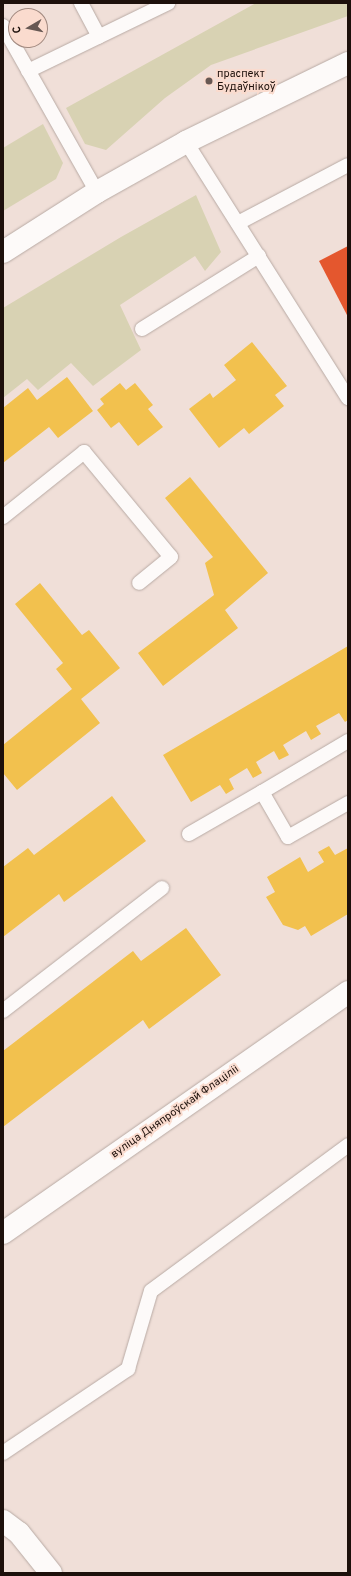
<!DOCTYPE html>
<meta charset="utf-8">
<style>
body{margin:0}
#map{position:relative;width:351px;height:1576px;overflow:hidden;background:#f0dfd8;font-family:Overpass,sans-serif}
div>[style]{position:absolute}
.green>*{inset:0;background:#d8d2b3}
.homes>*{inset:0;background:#f2c14e}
.shops>*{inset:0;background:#e4572e}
.roads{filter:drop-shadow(0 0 1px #b8aaa4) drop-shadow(0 0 1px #b8aaa4)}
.service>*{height:14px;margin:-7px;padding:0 7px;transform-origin:7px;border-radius:7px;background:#fdfaf9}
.minor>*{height:22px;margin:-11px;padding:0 11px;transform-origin:11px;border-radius:11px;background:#fdfaf9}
.secondary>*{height:22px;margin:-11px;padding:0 11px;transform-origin:11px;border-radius:11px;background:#fdfaf9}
.dots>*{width:11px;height:11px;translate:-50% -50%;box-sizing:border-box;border:2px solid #fadbce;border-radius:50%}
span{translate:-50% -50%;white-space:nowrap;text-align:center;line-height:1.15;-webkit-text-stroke:4px #fadbce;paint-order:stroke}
.poi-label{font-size:11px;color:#1d100b}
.left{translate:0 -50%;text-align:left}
.street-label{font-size:11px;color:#1d100b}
.frame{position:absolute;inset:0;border:4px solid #1d100b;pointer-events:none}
.north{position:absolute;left:8px;top:8px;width:40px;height:40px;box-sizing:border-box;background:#fadbce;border:1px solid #a28a80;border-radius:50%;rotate:261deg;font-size:11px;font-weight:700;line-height:16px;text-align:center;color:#1d100b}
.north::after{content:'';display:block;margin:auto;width:14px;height:18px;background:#675853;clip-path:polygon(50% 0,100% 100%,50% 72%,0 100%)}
</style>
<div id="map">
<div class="green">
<i style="clip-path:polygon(256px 3px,348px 3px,348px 16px,211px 65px,165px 98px,106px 150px,85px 144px,66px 108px)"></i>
<i style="clip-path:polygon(43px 124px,63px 163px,56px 179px,3px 211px,3px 148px)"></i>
<i style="clip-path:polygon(196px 195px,221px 252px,205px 271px,195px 256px,120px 305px,141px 350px,93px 386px,71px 363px,38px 390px,27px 379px,3px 398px,3px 308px,121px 237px)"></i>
</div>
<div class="homes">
<i style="clip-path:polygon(252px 342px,287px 386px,275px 395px,284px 406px,249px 434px,244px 428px,219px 448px,189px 409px,210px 393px,213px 398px,236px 380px,224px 365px)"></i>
<i style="clip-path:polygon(67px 377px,93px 411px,58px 438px,49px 427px,3px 463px,3px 408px,28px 388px,37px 400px)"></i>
<i style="clip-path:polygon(120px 383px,126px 390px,135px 383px,153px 405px,148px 409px,163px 427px,138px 446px,119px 422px,111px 428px,97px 410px,104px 404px,100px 399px)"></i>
<i style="clip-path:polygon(190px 477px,268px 573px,225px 610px,238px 628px,163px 686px,138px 653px,214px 595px,205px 563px,213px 557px,165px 498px)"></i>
<i style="clip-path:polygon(40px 583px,82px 635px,89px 630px,120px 668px,81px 699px,100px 723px,17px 790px,3px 773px,3px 745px,72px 689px,56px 669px,63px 663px,15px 604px)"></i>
<i style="clip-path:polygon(348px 646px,348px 720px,345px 722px,339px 713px,316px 726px,321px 734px,311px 740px,306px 731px,283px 745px,289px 755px,279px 760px,274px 751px,256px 762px,262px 773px,253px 778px,247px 768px,229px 779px,234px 789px,226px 794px,220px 785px,191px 802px,163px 755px)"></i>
<i style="clip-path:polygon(112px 796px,146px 841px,64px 902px,59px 894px,3px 937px,3px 867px,28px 848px,34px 855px)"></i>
<i style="clip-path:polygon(329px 846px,335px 855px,348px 848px,348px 914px,311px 936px,305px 926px,298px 930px,283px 925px,266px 897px,275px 892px,267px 877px,300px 857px,308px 872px,324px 862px,318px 852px)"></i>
<i style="clip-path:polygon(186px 928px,221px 975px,149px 1029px,143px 1020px,3px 1127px,3px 1051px,133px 951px,141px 961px)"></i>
</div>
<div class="shops">
<i style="clip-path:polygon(348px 246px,348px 317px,319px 261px)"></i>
</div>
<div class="roads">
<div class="service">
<i style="left:81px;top:3px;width:38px;rotate:62deg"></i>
<i style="left:3px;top:26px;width:191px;rotate:60.5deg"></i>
<i style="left:28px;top:71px;width:156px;rotate:-25.9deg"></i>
<i style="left:186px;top:142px;width:303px;rotate:57.7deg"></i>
<i style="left:238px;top:223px;width:124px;rotate:-27.8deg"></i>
<i style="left:142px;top:329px;width:138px;rotate:-32deg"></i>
<i style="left:3px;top:517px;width:104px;rotate:-38.7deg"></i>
<i style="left:84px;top:452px;width:136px;rotate:50.4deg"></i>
<i style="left:171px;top:557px;width:41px;rotate:140.9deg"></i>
<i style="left:348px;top:741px;width:100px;rotate:149.3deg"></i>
<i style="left:262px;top:792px;width:52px;rotate:60deg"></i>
<i style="left:288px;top:837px;width:69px;rotate:-29.5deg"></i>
<i style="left:189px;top:834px;width:84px;rotate:-29.9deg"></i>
<i style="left:3px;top:1011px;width:201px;rotate:-37.7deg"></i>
<i style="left:3px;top:1453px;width:151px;rotate:-33.9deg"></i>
<i style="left:128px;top:1369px;width:81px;rotate:-73.6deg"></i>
<i style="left:151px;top:1291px;width:245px;rotate:-36.5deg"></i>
</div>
<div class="minor">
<i style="left:3px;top:1233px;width:421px;rotate:-34.9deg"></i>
<i style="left:3px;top:1521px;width:20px;rotate:37deg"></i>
<i style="left:19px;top:1533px;width:51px;rotate:51.3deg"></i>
</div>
<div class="secondary">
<i style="left:3px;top:252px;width:112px;rotate:-32.6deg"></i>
<i style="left:97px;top:192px;width:102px;rotate:-29.3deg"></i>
<i style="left:186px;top:142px;width:180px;rotate:-26deg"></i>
</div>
</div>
<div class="dots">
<i style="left:209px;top:81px;background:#675853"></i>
</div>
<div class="poi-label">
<span class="left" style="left:217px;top:81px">праспект<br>Будаўнікоў</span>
</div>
<div class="street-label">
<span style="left:175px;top:1112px;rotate:-35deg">вуліца Дняпроўскай Флаціліі</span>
</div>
<div class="frame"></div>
<div class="north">С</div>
</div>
